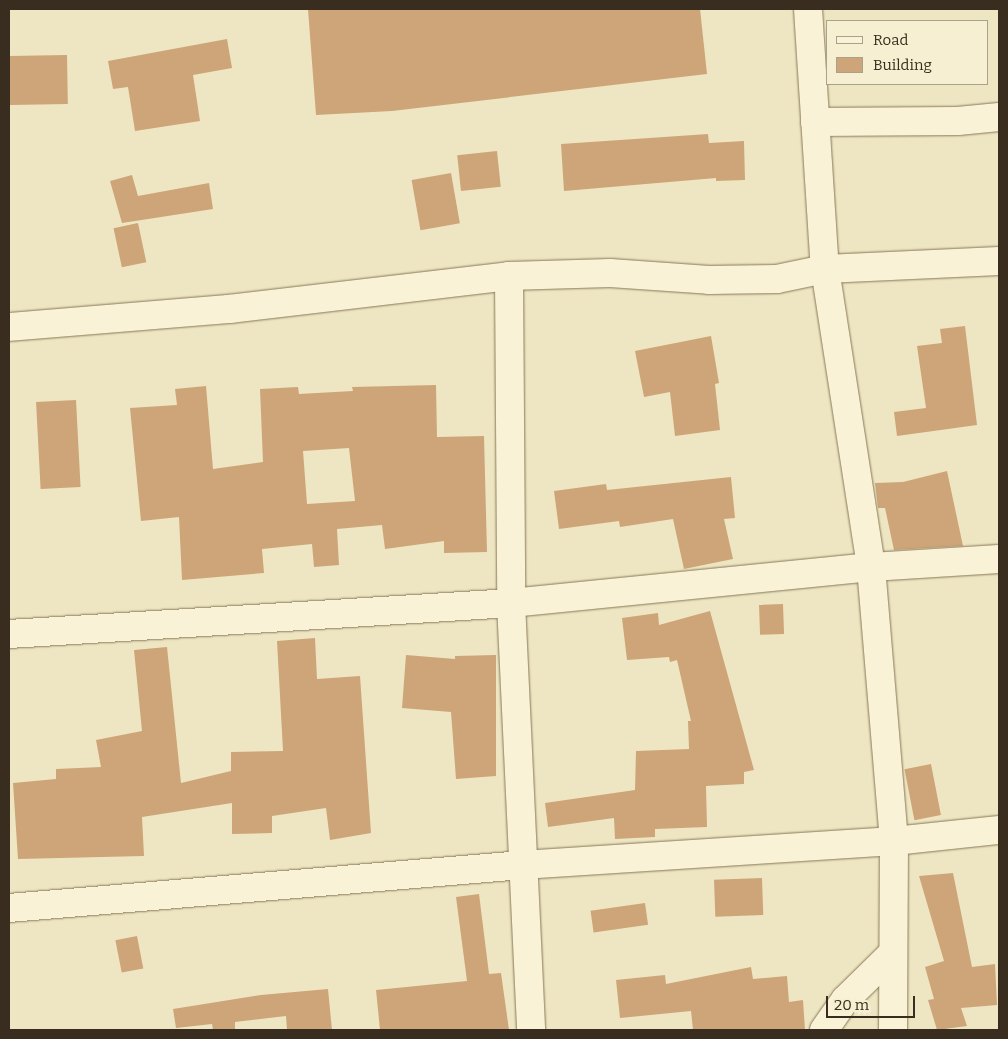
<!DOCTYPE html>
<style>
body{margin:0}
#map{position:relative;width:1008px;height:1039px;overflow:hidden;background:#eee6c2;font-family:Bitter,serif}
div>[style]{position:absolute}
.building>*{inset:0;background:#cda578;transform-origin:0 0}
.roads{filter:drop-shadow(0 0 1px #897859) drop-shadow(0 0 1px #897859)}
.street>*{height:28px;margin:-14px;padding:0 14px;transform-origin:14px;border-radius:14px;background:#f9f2d6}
span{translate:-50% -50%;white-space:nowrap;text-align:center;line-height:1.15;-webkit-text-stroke:4px #f6efd2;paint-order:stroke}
.frame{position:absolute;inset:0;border:10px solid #382d1e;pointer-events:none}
.legend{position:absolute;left:826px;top:20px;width:162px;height:65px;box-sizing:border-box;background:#f6efd2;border:1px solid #aaa18a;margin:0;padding:6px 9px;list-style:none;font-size:15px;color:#382d1e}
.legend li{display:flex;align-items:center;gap:10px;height:25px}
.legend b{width:25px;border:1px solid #aaa18a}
.scale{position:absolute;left:826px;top:996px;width:89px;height:22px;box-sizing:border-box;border:2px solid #382d1e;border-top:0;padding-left:6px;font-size:15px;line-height:18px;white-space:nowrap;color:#382d1e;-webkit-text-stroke:4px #f6efd2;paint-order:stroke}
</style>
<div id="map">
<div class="building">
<i style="clip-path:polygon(308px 9px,700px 9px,707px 74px,392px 111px,316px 115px)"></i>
<i style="clip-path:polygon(227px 39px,232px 68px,193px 75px,200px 121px,135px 131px,128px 87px,113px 89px,108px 61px)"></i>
<i style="left:67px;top:55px;width:49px;height:58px;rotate:89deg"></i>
<i style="clip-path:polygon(708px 134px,709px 143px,744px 141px,745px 180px,716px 181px,716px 178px,564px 191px,561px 144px)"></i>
<i style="left:497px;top:151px;width:36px;height:40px;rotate:84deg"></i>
<i style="left:451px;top:173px;width:51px;height:40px;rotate:80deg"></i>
<i style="clip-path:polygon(132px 175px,138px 196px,209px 183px,213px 209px,122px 223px,110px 181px)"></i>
<i style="left:138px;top:223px;width:40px;height:25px;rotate:78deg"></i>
<i style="clip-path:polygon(965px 326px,977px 425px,897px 436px,894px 412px,926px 408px,917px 346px,942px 343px,940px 329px)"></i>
<i style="clip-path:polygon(711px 336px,719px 383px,715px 384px,720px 430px,675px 436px,670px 392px,644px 397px,635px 351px)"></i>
<i style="clip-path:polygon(evenodd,436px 385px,437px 437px,484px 436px,487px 552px,444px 553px,444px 541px,385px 549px,382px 525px,337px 529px,339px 565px,314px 567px,312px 544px,262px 549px,264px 573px,182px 580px,179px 517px,141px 521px,130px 408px,177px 405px,175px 389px,206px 386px,213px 469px,263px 462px,260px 389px,298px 387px,299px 394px,353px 391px,352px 387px,436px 385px,349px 448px,355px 501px,307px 504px,303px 451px,349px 448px)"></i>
<i style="left:76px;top:400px;width:87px;height:40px;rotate:87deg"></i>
<i style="clip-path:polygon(947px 471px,963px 546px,894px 550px,885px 508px,878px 508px,875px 483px,903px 482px)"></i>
<i style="clip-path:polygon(731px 477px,735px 518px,724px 519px,733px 559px,684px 569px,673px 519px,620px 527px,619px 521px,559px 529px,554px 491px,606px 484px,607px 490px)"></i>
<i style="left:783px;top:604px;width:30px;height:24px;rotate:88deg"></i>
<i style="clip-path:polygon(710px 611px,754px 770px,744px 772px,744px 784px,706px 786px,707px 827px,655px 829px,655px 837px,615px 839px,614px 818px,548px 827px,545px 803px,635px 790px,636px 751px,689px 749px,688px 721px,691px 721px,677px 660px,670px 662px,669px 657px,627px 660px,622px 618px,658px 613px,659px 625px)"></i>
<i style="clip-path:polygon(315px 638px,317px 679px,360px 676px,371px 833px,330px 840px,326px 808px,272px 816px,272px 833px,232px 834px,232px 803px,142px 817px,144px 856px,18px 859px,13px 783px,56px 779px,56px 769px,101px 767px,96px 740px,142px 731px,134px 650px,167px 647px,181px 783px,231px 771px,231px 752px,283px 751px,277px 641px)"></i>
<i style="clip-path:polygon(406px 655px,455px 659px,455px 656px,496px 655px,496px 776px,456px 779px,451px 712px,402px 708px)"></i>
<i style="left:931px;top:764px;width:52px;height:27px;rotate:79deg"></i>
<i style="clip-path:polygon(953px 873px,972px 967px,995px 964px,997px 1005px,961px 1008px,967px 1026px,937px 1030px,928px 1000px,934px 999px,925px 967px,944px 961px,919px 876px)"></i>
<i style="left:762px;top:878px;width:37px;height:48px;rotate:88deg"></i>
<i style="clip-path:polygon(479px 894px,489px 974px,501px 973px,509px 1030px,380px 1030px,376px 990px,467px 981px,456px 897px)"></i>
<i style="left:645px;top:903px;width:22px;height:55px;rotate:82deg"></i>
<i style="left:137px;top:936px;width:33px;height:22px;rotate:79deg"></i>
<i style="clip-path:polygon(751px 967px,753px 979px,787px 976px,789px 1002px,803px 1000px,805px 1030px,693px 1030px,691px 1011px,620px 1018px,616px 980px,665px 975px,666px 984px)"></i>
<i style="clip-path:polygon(328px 989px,332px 1030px,287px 1030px,286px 1016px,235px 1022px,235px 1030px,213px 1030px,212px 1024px,176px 1028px,173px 1009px,261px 995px)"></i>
</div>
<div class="roads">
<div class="street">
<i style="left:808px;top:9px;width:261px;rotate:86.3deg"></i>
<i style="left:825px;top:269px;width:302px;rotate:81.2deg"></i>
<i style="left:871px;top:567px;width:275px;rotate:85.2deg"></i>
<i style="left:894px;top:841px;width:189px;rotate:90.3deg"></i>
<i style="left:815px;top:122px;width:143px;rotate:-0.4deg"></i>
<i style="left:958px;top:121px;width:41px;rotate:-5.6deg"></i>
<i style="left:509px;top:276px;width:327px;rotate:89.6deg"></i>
<i style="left:511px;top:603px;width:427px;rotate:87.3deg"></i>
<i style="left:9px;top:327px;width:221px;rotate:-4.7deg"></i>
<i style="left:229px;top:309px;width:282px;rotate:-6.7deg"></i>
<i style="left:509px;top:276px;width:101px;rotate:-1.7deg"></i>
<i style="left:610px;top:273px;width:99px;rotate:4deg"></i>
<i style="left:709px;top:280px;width:68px;rotate:-0.8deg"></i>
<i style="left:777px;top:279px;width:49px;rotate:-11.8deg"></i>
<i style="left:825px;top:269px;width:174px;rotate:-2.6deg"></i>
<i style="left:9px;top:634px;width:503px;rotate:-3.53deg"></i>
<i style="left:511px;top:603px;width:362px;rotate:-5.7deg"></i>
<i style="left:871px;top:567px;width:128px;rotate:-3.6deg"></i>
<i style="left:9px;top:908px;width:515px;rotate:-4.79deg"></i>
<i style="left:522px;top:865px;width:373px;rotate:-3.7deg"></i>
<i style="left:894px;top:841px;width:106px;rotate:-6deg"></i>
<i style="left:824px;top:1030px;width:37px;rotate:-55deg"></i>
<i style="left:845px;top:1000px;width:67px;rotate:-44.4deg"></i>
</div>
</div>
<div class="frame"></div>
<ul class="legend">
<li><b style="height:6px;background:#f9f2d6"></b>Road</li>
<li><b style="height:14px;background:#cda578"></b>Building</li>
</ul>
<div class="scale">20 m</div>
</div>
